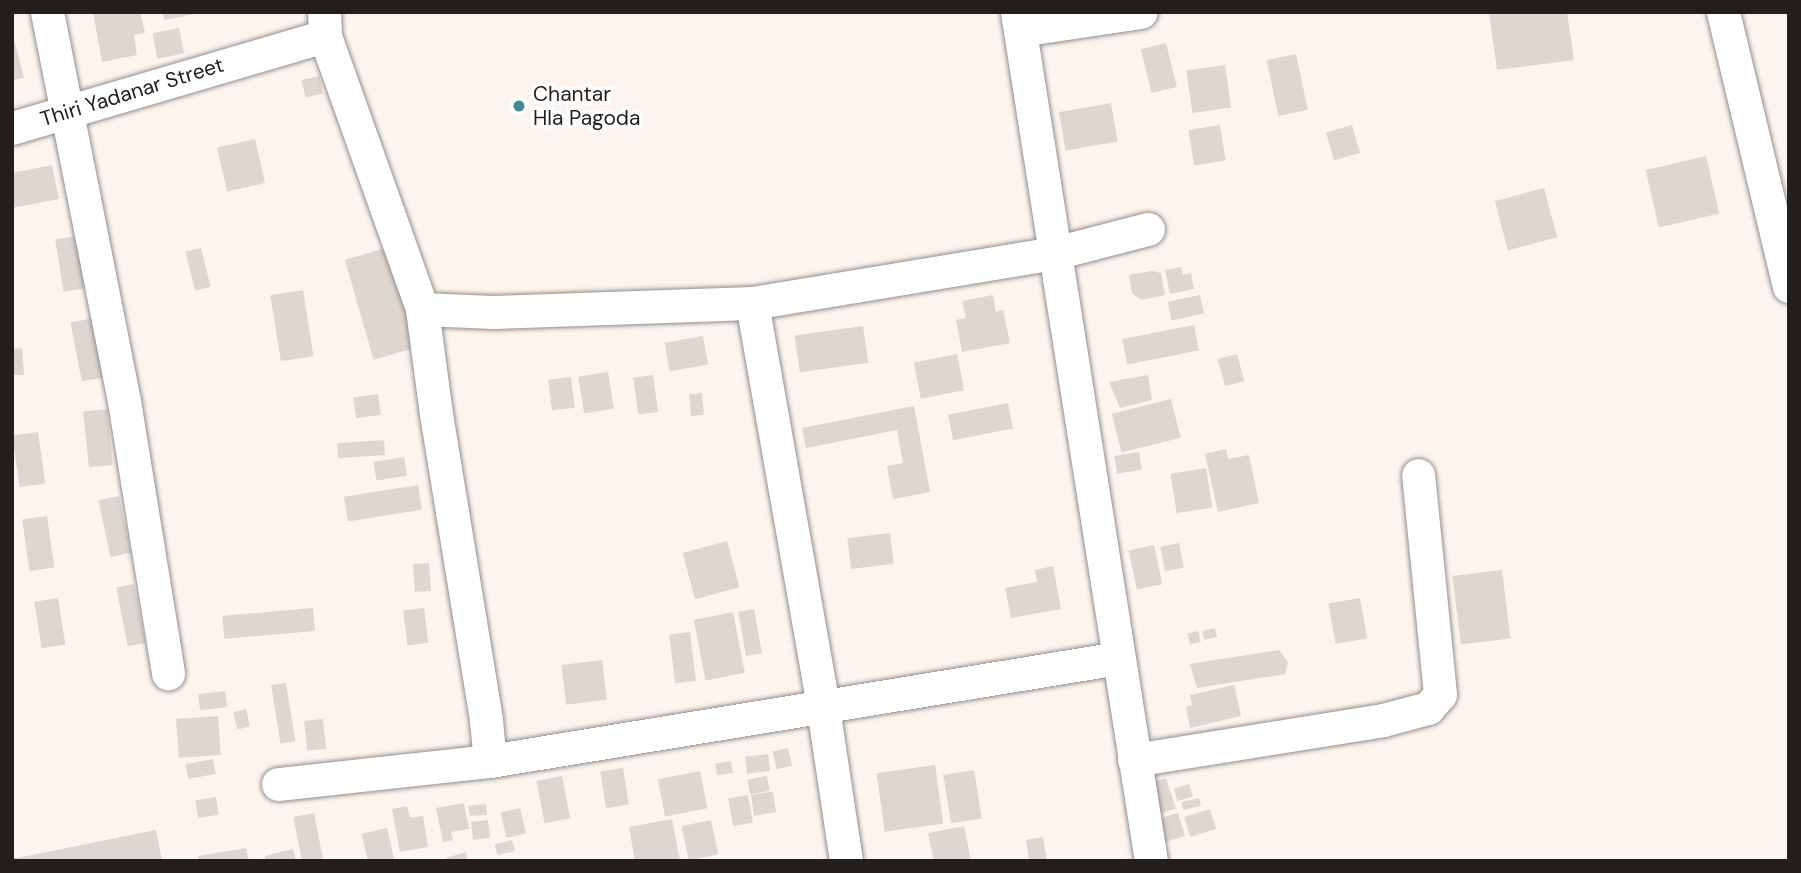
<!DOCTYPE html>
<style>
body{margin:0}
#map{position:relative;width:1801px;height:873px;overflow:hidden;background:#fbf4ef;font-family:"DM Sans",sans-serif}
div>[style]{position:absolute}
.building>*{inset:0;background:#ddd6d1;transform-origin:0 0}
.roads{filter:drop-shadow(0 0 2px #948e89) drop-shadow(0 0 2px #948e89)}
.minor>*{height:33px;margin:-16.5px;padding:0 16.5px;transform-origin:16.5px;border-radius:16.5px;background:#fff}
.dots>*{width:19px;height:19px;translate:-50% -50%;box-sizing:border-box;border:4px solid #fff;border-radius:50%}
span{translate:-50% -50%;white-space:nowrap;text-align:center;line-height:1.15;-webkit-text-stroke:7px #fff;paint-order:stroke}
.street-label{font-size:21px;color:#211e1c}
.poi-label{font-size:21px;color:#211e1c}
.left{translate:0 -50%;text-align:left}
.frame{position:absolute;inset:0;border:14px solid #211e1c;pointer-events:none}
</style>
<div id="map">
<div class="building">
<i style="clip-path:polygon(93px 12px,140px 12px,145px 33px,134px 35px,137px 55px,102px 62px)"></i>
<i style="clip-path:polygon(163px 12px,195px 12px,195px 14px,164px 20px)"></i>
<i style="clip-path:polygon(1489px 12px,1567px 12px,1574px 60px,1497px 70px)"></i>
<i style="left:179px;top:28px;width:26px;height:27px;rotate:79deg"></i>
<i style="clip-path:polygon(12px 31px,24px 78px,12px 80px)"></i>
<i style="left:1166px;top:43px;width:45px;height:26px;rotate:76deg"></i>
<i style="left:1296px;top:54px;width:57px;height:30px;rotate:78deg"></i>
<i style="left:1225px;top:65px;width:43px;height:39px;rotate:82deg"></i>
<i style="left:319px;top:76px;width:18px;height:18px;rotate:77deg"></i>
<i style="left:1111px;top:103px;width:39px;height:53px;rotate:80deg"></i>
<i style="left:1220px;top:125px;width:36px;height:32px;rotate:81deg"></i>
<i style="left:1352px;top:125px;width:29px;height:27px;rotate:74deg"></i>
<i style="left:255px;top:139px;width:45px;height:39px;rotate:77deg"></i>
<i style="left:1706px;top:156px;width:59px;height:62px;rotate:77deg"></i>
<i style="clip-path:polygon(52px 165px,59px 199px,12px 208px,12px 173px)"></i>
<i style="left:1544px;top:188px;width:51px;height:51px;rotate:75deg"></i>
<i style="left:77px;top:236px;width:53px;height:22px;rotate:81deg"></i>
<i style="left:393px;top:246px;width:104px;height:50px;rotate:74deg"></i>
<i style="left:201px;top:248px;width:40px;height:16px;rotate:76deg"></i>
<i style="clip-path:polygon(1181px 267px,1183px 275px,1191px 273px,1194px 289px,1170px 294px,1165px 270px)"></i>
<i style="clip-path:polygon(1152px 271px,1161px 273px,1165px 295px,1141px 300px,1132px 293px,1129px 275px)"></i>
<i style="left:303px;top:290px;width:67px;height:33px;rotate:81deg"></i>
<i style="clip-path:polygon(993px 295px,996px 312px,1003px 310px,1010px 343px,962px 352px,956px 320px,966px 318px,962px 301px)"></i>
<i style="left:1200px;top:295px;width:19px;height:33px;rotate:78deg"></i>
<i style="left:94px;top:318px;width:60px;height:24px;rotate:79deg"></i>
<i style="left:1194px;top:325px;width:26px;height:73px;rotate:79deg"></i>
<i style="left:863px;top:326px;width:37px;height:69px;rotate:82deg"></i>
<i style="left:703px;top:336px;width:29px;height:39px;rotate:80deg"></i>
<i style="clip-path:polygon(22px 348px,24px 375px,12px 375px,12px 349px)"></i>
<i style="left:957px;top:354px;width:37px;height:44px;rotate:79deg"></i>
<i style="left:1237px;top:354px;width:28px;height:20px;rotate:75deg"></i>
<i style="left:608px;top:372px;width:37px;height:30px;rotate:81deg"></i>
<i style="left:653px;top:375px;width:37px;height:20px;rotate:82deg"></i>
<i style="clip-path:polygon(1148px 375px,1152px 400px,1120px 408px,1109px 382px)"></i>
<i style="left:571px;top:377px;width:31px;height:23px;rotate:83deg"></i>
<i style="left:702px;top:393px;width:22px;height:13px;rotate:85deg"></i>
<i style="left:378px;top:394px;width:21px;height:25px;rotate:82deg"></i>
<i style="left:1171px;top:399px;width:40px;height:61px;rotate:76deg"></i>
<i style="left:1008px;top:403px;width:26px;height:61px;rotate:79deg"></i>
<i style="clip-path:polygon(914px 406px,930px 492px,893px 499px,887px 466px,903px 463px,897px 430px,806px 448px,802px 428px)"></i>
<i style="left:107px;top:409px;width:56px;height:24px;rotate:84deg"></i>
<i style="left:38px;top:432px;width:52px;height:26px;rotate:82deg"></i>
<i style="left:384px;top:440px;width:15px;height:47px;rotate:86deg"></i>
<i style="clip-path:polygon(1226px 449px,1228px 459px,1249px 455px,1259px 503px,1218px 512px,1205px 454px)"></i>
<i style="left:1139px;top:452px;width:18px;height:25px;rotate:81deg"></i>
<i style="left:404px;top:457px;width:19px;height:31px;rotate:81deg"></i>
<i style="left:1206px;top:468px;width:40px;height:36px;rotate:81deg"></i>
<i style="left:418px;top:485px;width:25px;height:75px;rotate:81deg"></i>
<i style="left:119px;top:496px;width:58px;height:21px;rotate:78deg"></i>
<i style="left:47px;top:516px;width:52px;height:25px;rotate:82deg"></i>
<i style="left:890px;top:533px;width:31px;height:43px;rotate:83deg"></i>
<i style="left:727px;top:541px;width:48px;height:46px;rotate:75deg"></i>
<i style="left:1179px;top:543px;width:25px;height:19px;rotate:79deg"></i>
<i style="left:1154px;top:545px;width:40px;height:26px;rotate:78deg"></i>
<i style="left:429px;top:563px;width:28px;height:16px;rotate:86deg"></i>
<i style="clip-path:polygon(1053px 566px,1061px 609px,1011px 618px,1005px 588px,1037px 582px,1035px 570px)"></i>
<i style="left:1502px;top:570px;width:69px;height:50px;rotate:83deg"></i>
<i style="left:134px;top:584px;width:60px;height:18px;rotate:79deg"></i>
<i style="left:58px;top:598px;width:47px;height:24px;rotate:81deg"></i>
<i style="left:1360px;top:598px;width:41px;height:32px;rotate:80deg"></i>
<i style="left:313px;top:608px;width:23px;height:91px;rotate:85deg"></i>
<i style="left:424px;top:608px;width:35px;height:21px;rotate:83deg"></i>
<i style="left:754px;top:609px;width:45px;height:16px;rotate:80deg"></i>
<i style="left:733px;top:612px;width:62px;height:40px;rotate:79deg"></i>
<i style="left:1215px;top:628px;width:9px;height:13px;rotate:77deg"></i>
<i style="left:1198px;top:631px;width:11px;height:11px;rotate:75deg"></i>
<i style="left:690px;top:632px;width:49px;height:21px;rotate:83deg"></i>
<i style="clip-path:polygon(1279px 650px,1288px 662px,1285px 674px,1197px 688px,1190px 664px)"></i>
<i style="left:602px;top:660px;width:40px;height:41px;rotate:83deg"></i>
<i style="left:286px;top:683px;width:59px;height:15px;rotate:81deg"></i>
<i style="clip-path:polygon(1234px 685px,1241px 716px,1190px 728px,1186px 707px,1192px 705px,1190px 695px)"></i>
<i style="left:225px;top:691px;width:16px;height:27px;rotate:83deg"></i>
<i style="left:246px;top:709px;width:18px;height:13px;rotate:77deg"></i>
<i style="left:218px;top:716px;width:39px;height:42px;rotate:86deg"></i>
<i style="left:323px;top:719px;width:30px;height:19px;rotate:84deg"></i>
<i style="left:788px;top:748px;width:18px;height:16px;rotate:77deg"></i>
<i style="left:768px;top:754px;width:17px;height:23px;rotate:83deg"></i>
<i style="left:213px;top:759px;width:15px;height:28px;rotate:79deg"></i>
<i style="left:731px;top:761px;width:12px;height:16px;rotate:81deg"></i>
<i style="left:935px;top:765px;width:59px;height:59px;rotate:82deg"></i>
<i style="left:623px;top:768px;width:37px;height:23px;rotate:81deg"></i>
<i style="left:974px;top:770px;width:49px;height:31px;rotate:81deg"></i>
<i style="left:700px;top:771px;width:38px;height:43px;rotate:79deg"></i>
<i style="left:562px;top:776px;width:43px;height:26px;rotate:79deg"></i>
<i style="left:767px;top:776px;width:15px;height:20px;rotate:79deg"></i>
<i style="left:1166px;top:778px;width:32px;height:15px;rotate:72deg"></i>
<i style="left:1189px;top:784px;width:13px;height:16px;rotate:72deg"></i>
<i style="clip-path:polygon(769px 792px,773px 792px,776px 812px,754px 816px,751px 795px)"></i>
<i style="left:748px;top:795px;width:28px;height:20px;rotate:80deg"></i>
<i style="left:216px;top:797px;width:18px;height:21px;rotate:81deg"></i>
<i style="left:1199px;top:798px;width:8px;height:18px;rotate:76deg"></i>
<i style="clip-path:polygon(464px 803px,469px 829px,451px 832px,453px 840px,443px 842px,436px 808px)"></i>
<i style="clip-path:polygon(486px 804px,487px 815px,470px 816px,468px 806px)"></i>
<i style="clip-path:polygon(407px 806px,410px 818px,423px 816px,428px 847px,400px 852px,392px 809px)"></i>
<i style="left:520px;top:808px;width:26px;height:20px;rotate:77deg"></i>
<i style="left:1210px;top:809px;width:21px;height:27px;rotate:73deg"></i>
<i style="left:314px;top:813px;width:49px;height:21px;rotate:79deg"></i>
<i style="left:1178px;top:813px;width:24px;height:22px;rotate:73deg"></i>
<i style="clip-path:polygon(672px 819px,680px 861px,635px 861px,629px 827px)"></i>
<i style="left:488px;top:820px;width:18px;height:17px;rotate:84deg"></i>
<i style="left:711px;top:820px;width:35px;height:30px;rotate:78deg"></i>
<i style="clip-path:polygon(964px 826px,971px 861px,934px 861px,928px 833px)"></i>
<i style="left:387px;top:828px;width:31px;height:26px;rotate:77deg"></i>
<i style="clip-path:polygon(156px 830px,162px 861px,12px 861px,12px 859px)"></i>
<i style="clip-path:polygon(1043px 837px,1047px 861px,1029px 861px,1026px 840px)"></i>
<i style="left:512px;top:840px;width:11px;height:18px;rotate:75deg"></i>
<i style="clip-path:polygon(246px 848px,249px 861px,199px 861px,198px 856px)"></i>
<i style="clip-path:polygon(293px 849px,296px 861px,266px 861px,265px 856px)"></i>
<i style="clip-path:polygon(466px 852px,468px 861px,446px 861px,446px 858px)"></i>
</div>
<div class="roads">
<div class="minor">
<i style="left:47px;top:12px;width:397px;rotate:78.8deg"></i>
<i style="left:124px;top:401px;width:276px;rotate:80.8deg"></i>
<i style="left:1017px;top:12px;width:860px;rotate:81.03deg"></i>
<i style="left:1723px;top:12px;width:282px;rotate:76.5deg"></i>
<i style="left:1020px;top:30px;width:122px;rotate:-8.5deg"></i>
<i style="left:325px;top:36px;width:290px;rotate:70.4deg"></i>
<i style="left:422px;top:309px;width:71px;rotate:2.4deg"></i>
<i style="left:493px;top:312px;width:259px;rotate:-2deg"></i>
<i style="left:752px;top:303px;width:307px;rotate:-9.4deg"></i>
<i style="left:1055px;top:253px;width:96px;rotate:-14.5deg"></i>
<i style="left:12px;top:128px;width:326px;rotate:-16.4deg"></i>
<i style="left:325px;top:36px;width:24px;rotate:-92deg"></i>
<i style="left:752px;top:303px;width:398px;rotate:80deg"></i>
<i style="left:821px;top:695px;width:168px;rotate:81.4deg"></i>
<i style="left:422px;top:309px;width:106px;rotate:82.4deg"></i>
<i style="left:436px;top:414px;width:311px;rotate:80.7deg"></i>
<i style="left:486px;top:721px;width:40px;rotate:84.3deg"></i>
<i style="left:490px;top:761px;width:636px;rotate:-9.31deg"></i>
<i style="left:1134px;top:760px;width:252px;rotate:-9.1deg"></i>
<i style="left:1383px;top:720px;width:47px;rotate:-14.9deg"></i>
<i style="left:1428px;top:708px;width:18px;rotate:-49deg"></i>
<i style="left:1440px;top:694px;width:220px;rotate:-95.7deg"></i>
<i style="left:278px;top:784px;width:213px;rotate:-6.2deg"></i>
</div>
</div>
<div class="dots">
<i style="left:519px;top:106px;background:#448a94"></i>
</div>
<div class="street-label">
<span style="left:132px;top:92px;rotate:-17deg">Thiri Yadanar Street</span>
</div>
<div class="poi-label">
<span class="left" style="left:533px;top:106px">Chantar<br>Hla Pagoda</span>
</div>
<div class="frame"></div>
</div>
